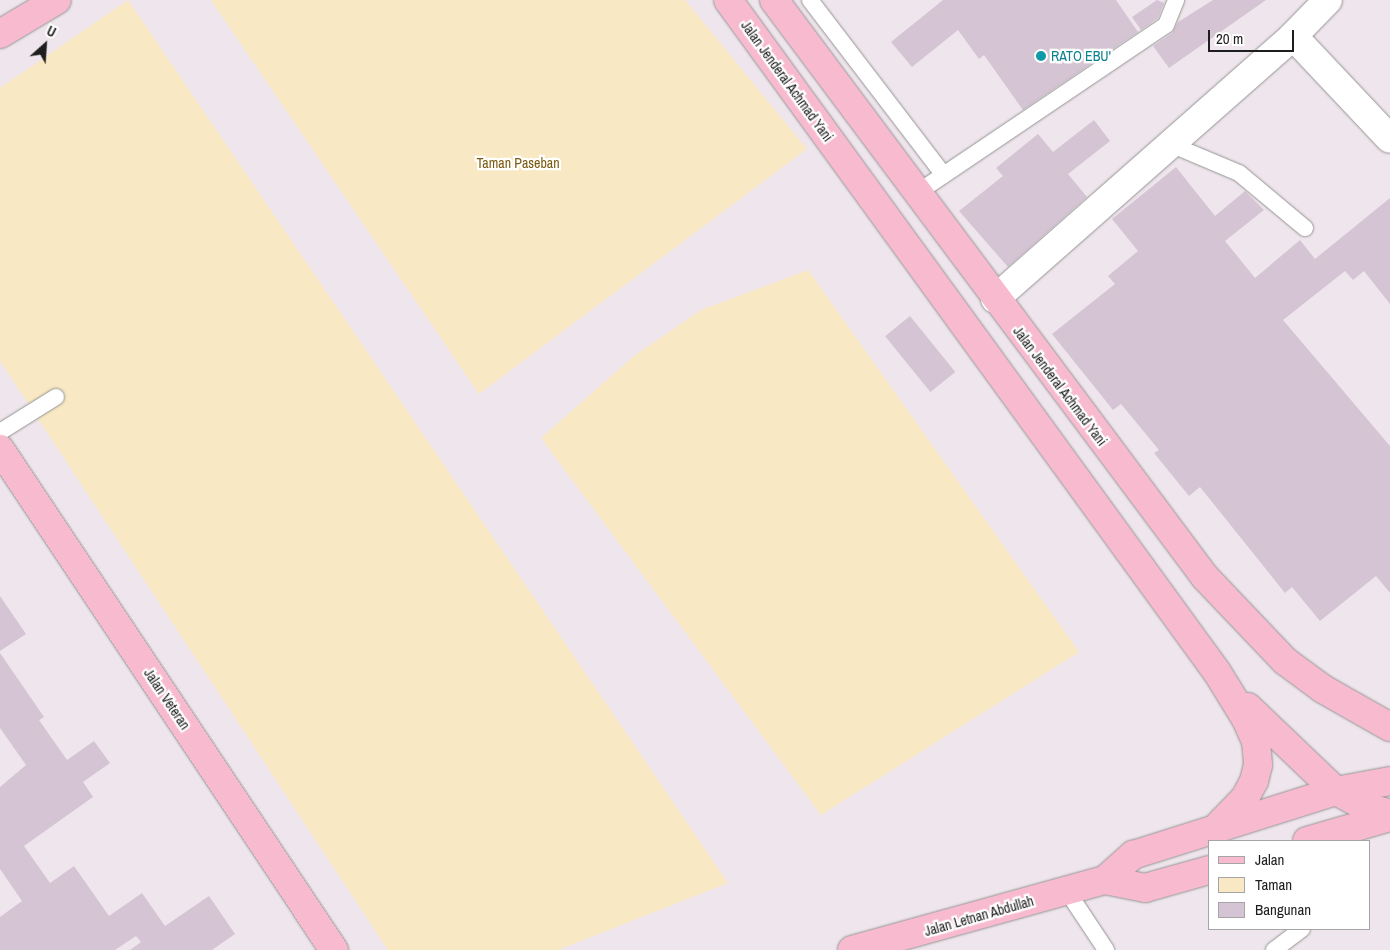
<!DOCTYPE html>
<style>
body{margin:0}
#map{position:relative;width:1390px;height:950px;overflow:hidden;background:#efe5ec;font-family:"Archivo Narrow",sans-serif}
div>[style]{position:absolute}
.park>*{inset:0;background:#f8e8c3}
.building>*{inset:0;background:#d5c5d4;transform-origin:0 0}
.roads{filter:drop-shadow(0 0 1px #959595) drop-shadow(0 0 1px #959595)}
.lane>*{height:16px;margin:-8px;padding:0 8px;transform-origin:8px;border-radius:8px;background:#fff}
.street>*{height:28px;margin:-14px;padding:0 14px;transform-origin:14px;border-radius:14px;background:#fff}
.secondary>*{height:28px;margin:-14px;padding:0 14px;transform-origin:14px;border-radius:14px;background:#f7bace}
.dots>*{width:14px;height:14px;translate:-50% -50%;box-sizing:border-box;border:2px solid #fff;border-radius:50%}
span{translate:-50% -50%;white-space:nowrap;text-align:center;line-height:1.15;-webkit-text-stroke:4.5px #fff;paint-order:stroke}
.culture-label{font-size:14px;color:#0d838f}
.left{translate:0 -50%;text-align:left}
.street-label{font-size:14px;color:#1e1e1e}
.park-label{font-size:14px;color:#7a5a0f}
.legend{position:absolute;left:1208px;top:840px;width:162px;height:90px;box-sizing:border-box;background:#fff;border:1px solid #a5a5a5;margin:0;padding:6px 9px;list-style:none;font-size:15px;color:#1e1e1e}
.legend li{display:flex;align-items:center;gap:10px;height:25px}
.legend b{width:25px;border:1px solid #a5a5a5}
.north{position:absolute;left:20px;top:20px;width:50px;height:50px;-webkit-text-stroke:4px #fff;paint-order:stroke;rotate:26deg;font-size:14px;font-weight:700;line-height:20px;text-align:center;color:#1e1e1e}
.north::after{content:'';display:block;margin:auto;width:18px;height:22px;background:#1e1e1e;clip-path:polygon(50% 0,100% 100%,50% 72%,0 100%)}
.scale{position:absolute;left:1208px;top:30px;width:86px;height:22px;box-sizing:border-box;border:2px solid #1e1e1e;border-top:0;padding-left:6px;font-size:15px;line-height:18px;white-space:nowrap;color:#1e1e1e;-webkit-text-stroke:4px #fff;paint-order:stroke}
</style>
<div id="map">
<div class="park">
<i style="clip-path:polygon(128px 0,728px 883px,558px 950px,388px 950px,0 361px,0 88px)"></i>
<i style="clip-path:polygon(211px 0,685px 0,807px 149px,479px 394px)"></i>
<i style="clip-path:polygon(808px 270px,1079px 652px,821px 815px,541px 438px,634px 356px,701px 310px)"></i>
</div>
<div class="building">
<i style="clip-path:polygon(943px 0,1116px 0,1138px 32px,1023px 110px,984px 55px,979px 59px,958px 30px,912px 67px,891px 42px)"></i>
<i style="clip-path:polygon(1157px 0,1164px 3px,1158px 18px,1141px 30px,1132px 17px)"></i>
<i style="clip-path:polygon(1213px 0,1266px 0,1169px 68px,1153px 46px,1172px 33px,1178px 22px)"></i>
<i style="clip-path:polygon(1094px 120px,1110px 141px,1068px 174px,1087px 197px,1008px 267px,959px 211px,1003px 176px,996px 168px,1038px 134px,1053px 152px)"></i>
<i style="clip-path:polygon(1176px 167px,1215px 216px,1245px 191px,1264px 210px,1225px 241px,1255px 278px,1300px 240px,1315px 259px,1390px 198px,1390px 304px,1364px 271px,1353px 280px,1345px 271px,1283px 320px,1390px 446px,1390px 593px,1376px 576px,1320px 621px,1292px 587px,1285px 593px,1200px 487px,1189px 496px,1154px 453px,1159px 450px,1121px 404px,1113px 410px,1052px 334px,1115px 284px,1108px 276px,1138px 251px,1112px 219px)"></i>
<i style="left:910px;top:316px;width:72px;height:32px;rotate:51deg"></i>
<i style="clip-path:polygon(0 596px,26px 634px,0 651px)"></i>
<i style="clip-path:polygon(0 653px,44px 717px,39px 720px,67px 760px,94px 741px,110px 763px,83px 782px,93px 797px,24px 846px,50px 883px,74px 866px,109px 916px,142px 893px,165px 926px,209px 896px,235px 934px,212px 950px,130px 950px,141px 942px,136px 936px,115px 950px,0 950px,0 917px,22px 901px,0 869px,0 787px,26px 765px,0 728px)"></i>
</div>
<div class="roads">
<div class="lane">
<i style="left:810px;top:0;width:220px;rotate:52.6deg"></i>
<i style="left:1170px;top:144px;width:75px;rotate:22.8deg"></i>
<i style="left:1239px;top:173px;width:86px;rotate:39.8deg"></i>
<i style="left:917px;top:193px;width:300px;rotate:-34deg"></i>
<i style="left:1166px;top:25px;width:27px;rotate:-68deg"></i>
<i style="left:0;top:432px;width:66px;rotate:-32deg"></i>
<i style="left:1067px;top:891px;width:71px;rotate:56.5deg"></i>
<i style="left:1274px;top:950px;width:35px;rotate:-37deg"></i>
</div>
<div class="street">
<i style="left:1293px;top:36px;width:141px;rotate:46.7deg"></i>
<i style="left:995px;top:299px;width:397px;rotate:-41.4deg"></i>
<i style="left:1293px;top:36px;width:50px;rotate:-45.8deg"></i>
</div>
<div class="secondary">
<i style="left:728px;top:0;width:831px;rotate:53.96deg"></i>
<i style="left:1217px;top:672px;width:55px;rotate:58.3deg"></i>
<i style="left:1246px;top:719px;width:24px;rotate:66deg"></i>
<i style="left:1256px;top:741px;width:24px;rotate:85deg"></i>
<i style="left:1258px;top:765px;width:16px;rotate:104deg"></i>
<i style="left:1254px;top:781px;width:19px;rotate:118deg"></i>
<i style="left:1245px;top:798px;width:40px;rotate:134deg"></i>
<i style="left:774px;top:0;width:720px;rotate:53.24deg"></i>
<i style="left:1205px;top:577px;width:116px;rotate:46.4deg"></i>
<i style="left:1285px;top:661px;width:47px;rotate:36.4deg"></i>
<i style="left:1323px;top:689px;width:77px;rotate:29.6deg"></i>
<i style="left:0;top:34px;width:66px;rotate:-30.8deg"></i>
<i style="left:0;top:449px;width:602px;rotate:56.31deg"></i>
<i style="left:1248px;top:707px;width:122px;rotate:43.7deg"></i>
<i style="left:1336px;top:791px;width:32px;rotate:28deg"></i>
<i style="left:1364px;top:806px;width:27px;rotate:17deg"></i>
<i style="left:1307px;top:841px;width:86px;rotate:-16.1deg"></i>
<i style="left:1105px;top:880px;width:41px;rotate:11.3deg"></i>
<i style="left:1145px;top:888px;width:66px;rotate:-15.7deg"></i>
<i style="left:852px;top:950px;width:263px;rotate:-15.5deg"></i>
<i style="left:1105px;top:880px;width:38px;rotate:-42deg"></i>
<i style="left:1133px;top:855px;width:213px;rotate:-17.5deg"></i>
<i style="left:1336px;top:791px;width:55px;rotate:-10.5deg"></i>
</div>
</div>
<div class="dots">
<i style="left:1041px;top:56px;background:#0f9aa8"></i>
</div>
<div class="culture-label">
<span class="left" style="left:1051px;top:56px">RATO EBU'</span>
</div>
<div class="street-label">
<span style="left:787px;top:81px;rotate:54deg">Jalan Jenderal Achmad Yani</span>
<span style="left:1060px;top:386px;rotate:53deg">Jalan Jenderal Achmad Yani</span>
<span style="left:167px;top:699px;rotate:56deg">Jalan Veteran</span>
<span style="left:979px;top:916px;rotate:-16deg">Jalan Letnan Abdullah</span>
</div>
<div class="park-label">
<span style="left:518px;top:163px">Taman Paseban</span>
</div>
<ul class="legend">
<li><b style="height:6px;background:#f7bace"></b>Jalan</li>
<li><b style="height:14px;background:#f8e8c3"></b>Taman</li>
<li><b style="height:14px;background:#d5c5d4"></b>Bangunan</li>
</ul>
<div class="north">U</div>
<div class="scale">20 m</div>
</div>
